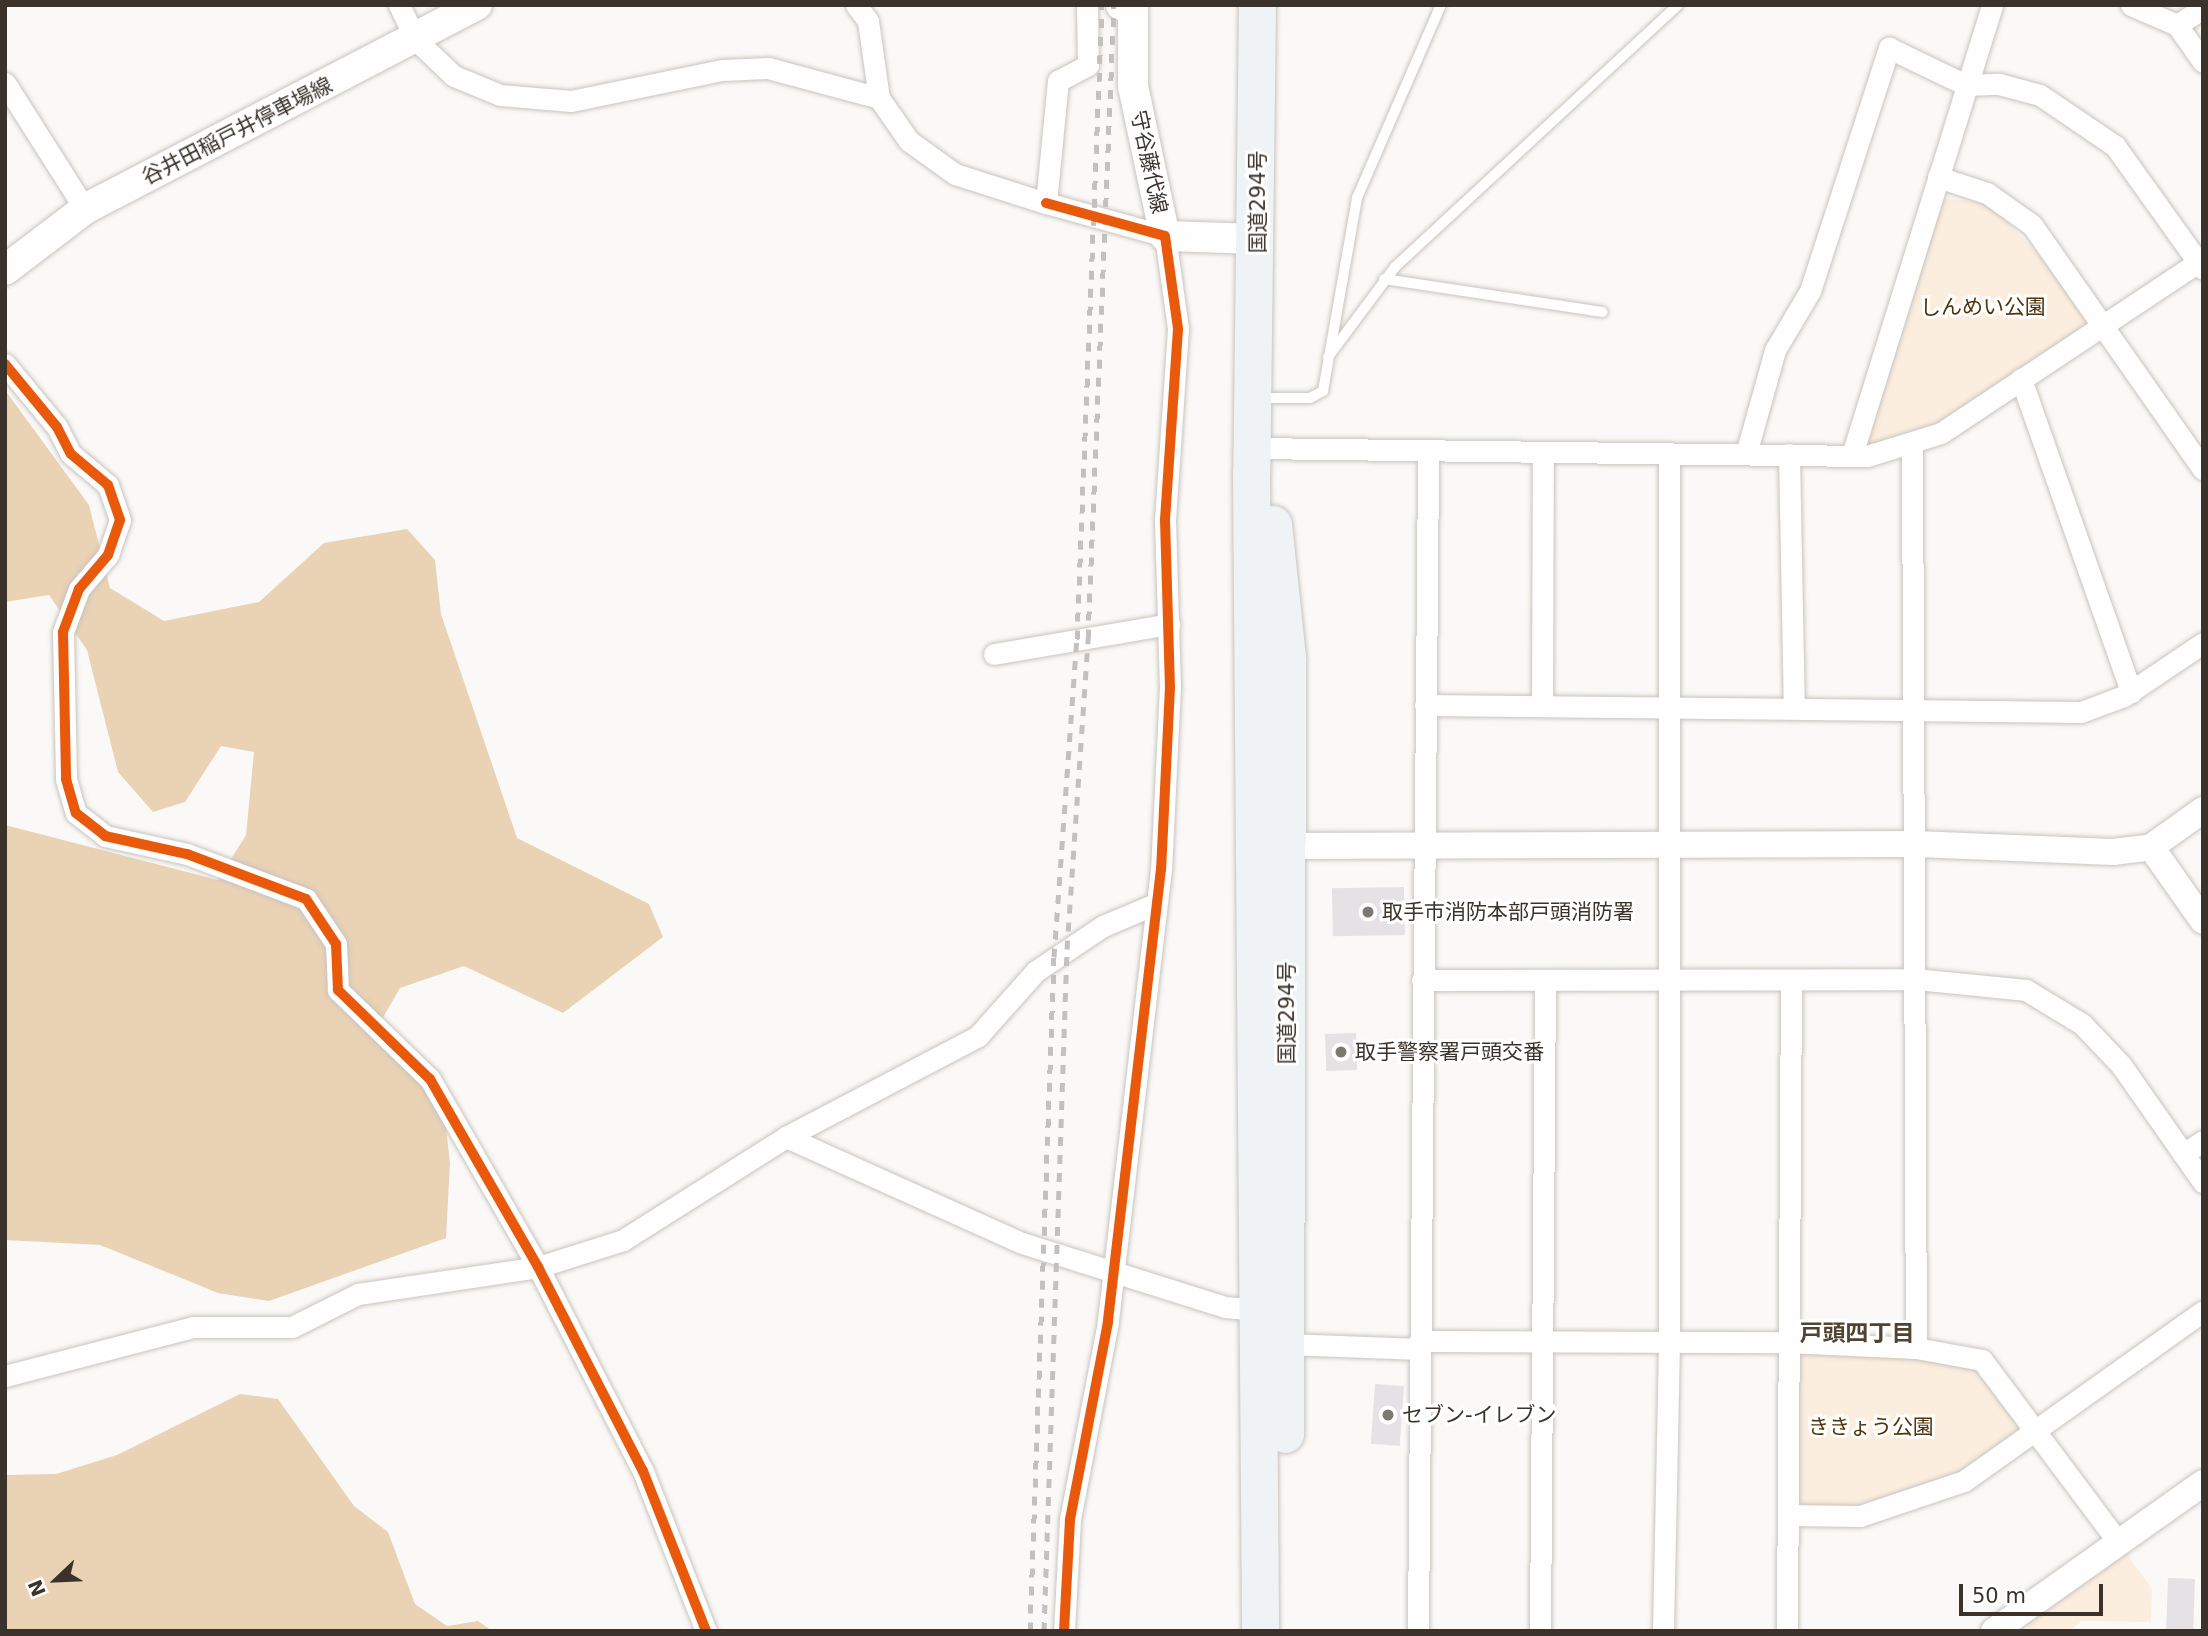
<!DOCTYPE html>
<meta charset="utf-8">
<style>
body{margin:0}
#map{position:relative;width:2208px;height:1636px;overflow:hidden;background:#fbf9f7;font-family:"DejaVu Sans","Noto Sans JP",sans-serif}
div>[style]{position:absolute}
.green>*{inset:0;background:#fceede}
.forest>*{inset:0;background:#ead2b5}
.building>*{inset:0;background:#e6e1e4;transform-origin:0 0}
.roads{filter:drop-shadow(0 0 2px #c8c4bf) drop-shadow(0 0 2px #c8c4bf)}
.service>*{height:10px;margin:-5px;padding:0 5px;transform-origin:5px;border-radius:5px;background:#fefefe}
.minor>*{height:21px;margin:-10.5px;padding:0 10.5px;transform-origin:10.5px;border-radius:10.5px;background:#fefefe}
.tertiary>*{height:26px;margin:-13px;padding:0 13px;transform-origin:13px;border-radius:13px;background:#fefefe}
.secondary>*{height:30px;margin:-15px;padding:0 15px;transform-origin:15px;border-radius:15px;background:#fefefe}
.trunk>*{height:37px;margin:-18.5px;padding:0 18.5px;transform-origin:18.5px;border-radius:18.5px;background:#eff3f6}
.rail>*{height:5px;margin-top:-2.5px;transform-origin:0;background:repeating-linear-gradient(90deg,#c2c1c0 0 9px,transparent 0 18px)}
.cycleway>*{height:10px;margin:-5px;padding:0 5px;transform-origin:5px;border-radius:5px;background:#e8590c}
.dots>*{width:19px;height:19px;translate:-50% -50%;box-sizing:border-box;border:4px solid #fff;border-radius:50%}
span{translate:-50% -50%;white-space:nowrap;text-align:center;line-height:1.15;-webkit-text-stroke:6px #fff;paint-order:stroke}
.street-label{font-size:21px;color:#3b332b}
.park-label{font-size:21px;color:#4f3308}
.poi-label{font-size:21px;color:#3b332b}
.left{translate:0 -50%;text-align:left}
.neighbourhood-label{font-size:23px;color:#524330;font-weight:700}
.frame{position:absolute;inset:0;border:7px solid #3b332b;pointer-events:none}
.north{position:absolute;left:21px;top:1545px;width:70px;height:70px;-webkit-text-stroke:5px #fff;paint-order:stroke;rotate:247deg;font-size:19px;font-weight:700;line-height:28px;text-align:center;color:#3b332b}
.north::after{content:'';display:block;margin:auto;width:24px;height:32px;background:#3b332b;clip-path:polygon(50% 0,100% 100%,50% 72%,0 100%)}
.scale{position:absolute;left:1959px;top:1584px;width:144px;height:32px;box-sizing:border-box;border:4px solid #3b332b;border-top:0;padding-left:9px;font-size:21px;line-height:24px;white-space:nowrap;color:#3b332b;-webkit-text-stroke:5px #fff;paint-order:stroke}
</style>
<div id="map">
<div class="green">
<i style="clip-path:polygon(1932px 196px,1990px 204px,2104px 323px,1941px 433px,1852px 455px)"></i>
<i style="clip-path:polygon(1787px 1342px,1982px 1360px,2037px 1431px,1964px 1481px,1860px 1516px,1788px 1515px)"></i>
<i style="clip-path:polygon(2119px 1543px,2152px 1589px,2151px 1622px,2082px 1621px,2069px 1631px,2031px 1631px,2018px 1614px)"></i>
</div>
<div class="forest">
<i style="clip-path:polygon(5px 390px,89px 505px,110px 588px,164px 621px,259px 602px,324px 543px,407px 529px,435px 560px,441px 614px,517px 838px,649px 904px,663px 937px,563px 1013px,464px 966px,400px 988px,373px 1035px,443px 1103px,450px 1163px,446px 1238px,269px 1301px,218px 1293px,100px 1245px,5px 1240px,5px 825px,218px 880px,246px 835px,254px 752px,221px 746px,185px 802px,153px 812px,118px 772px,87px 650px,49px 595px,5px 602px)"></i>
<i style="clip-path:polygon(240px 1394px,278px 1399px,354px 1506px,388px 1532px,415px 1604px,447px 1626px,478px 1621px,492px 1631px,5px 1631px,5px 1475px,56px 1474px,117px 1455px)"></i>
</div>
<div class="building">
<i style="left:1404px;top:887px;width:48px;height:72px;rotate:89deg"></i>
<i style="left:1356px;top:1033px;width:37px;height:31px;rotate:88deg"></i>
<i style="left:1375px;top:1384px;width:29px;height:60px;rotate:4deg"></i>
<i style="left:2168px;top:1578px;width:27px;height:53px;rotate:2deg"></i>
</div>
<div class="roads">
<div class="service">
<i style="left:1384px;top:279px;width:221px;rotate:8.6deg"></i>
<i style="left:1328px;top:357px;width:112px;rotate:-53.3deg"></i>
<i style="left:1395px;top:267px;width:386px;rotate:-42.8deg"></i>
<i style="left:1257px;top:398px;width:53px"></i>
<i style="left:1310px;top:398px;width:15px;rotate:-28deg"></i>
<i style="left:1323px;top:391px;width:196px;rotate:-80deg"></i>
<i style="left:1357px;top:198px;width:210px;rotate:-66.5deg"></i>
</div>
<div class="minor">
<i style="left:399px;top:5px;width:39px;rotate:64deg"></i>
<i style="left:416px;top:40px;width:52px;rotate:43.5deg"></i>
<i style="left:454px;top:76px;width:50px;rotate:22.4deg"></i>
<i style="left:500px;top:95px;width:71px;rotate:4.8deg"></i>
<i style="left:571px;top:101px;width:154px;rotate:-11.6deg"></i>
<i style="left:722px;top:70px;width:46px;rotate:-2.5deg"></i>
<i style="left:768px;top:68px;width:115px;rotate:15.1deg"></i>
<i style="left:856px;top:5px;width:20px;rotate:53deg"></i>
<i style="left:868px;top:21px;width:78px;rotate:81.9deg"></i>
<i style="left:879px;top:98px;width:52px;rotate:55.1deg"></i>
<i style="left:909px;top:141px;width:57px;rotate:35.7deg"></i>
<i style="left:955px;top:174px;width:96px;rotate:17.7deg"></i>
<i style="left:1046px;top:203px;width:123px;rotate:-84.4deg"></i>
<i style="left:1058px;top:81px;width:34px;rotate:-28deg"></i>
<i style="left:1088px;top:65px;width:60px;rotate:-91deg"></i>
<i style="left:2131px;top:5px;width:50px;rotate:23.5deg"></i>
<i style="left:2177px;top:25px;width:45px;rotate:54.9deg"></i>
<i style="left:2177px;top:25px;width:31px;rotate:-33deg"></i>
<i style="left:5px;top:83px;width:149px;rotate:57.6deg"></i>
<i style="left:1938px;top:177px;width:52px;rotate:18.1deg"></i>
<i style="left:1987px;top:193px;width:55px;rotate:35.4deg"></i>
<i style="left:2032px;top:225px;width:298px;rotate:55deg"></i>
<i style="left:1046px;top:203px;width:123px;rotate:15.5deg"></i>
<i style="left:1165px;top:236px;width:94px;rotate:82deg"></i>
<i style="left:1178px;top:329px;width:191px;rotate:93.9deg"></i>
<i style="left:1165px;top:520px;width:167px;rotate:88.3deg"></i>
<i style="left:1170px;top:687px;width:182px;rotate:92.8deg"></i>
<i style="left:1161px;top:869px;width:456px;rotate:96.7deg"></i>
<i style="left:1108px;top:1322px;width:202px;rotate:100.9deg"></i>
<i style="left:1070px;top:1520px;width:111px;rotate:93.1deg"></i>
<i style="left:5px;top:364px;width:82px;rotate:50.5deg"></i>
<i style="left:57px;top:427px;width:30px;rotate:63deg"></i>
<i style="left:71px;top:454px;width:48px;rotate:40deg"></i>
<i style="left:108px;top:485px;width:37px;rotate:71deg"></i>
<i style="left:120px;top:520px;width:37px;rotate:109deg"></i>
<i style="left:108px;top:555px;width:45px;rotate:130.5deg"></i>
<i style="left:79px;top:589px;width:46px;rotate:110.4deg"></i>
<i style="left:63px;top:632px;width:147px;rotate:88.8deg"></i>
<i style="left:66px;top:779px;width:35px;rotate:74deg"></i>
<i style="left:76px;top:813px;width:37px;rotate:38deg"></i>
<i style="left:105px;top:836px;width:84px;rotate:12.4deg"></i>
<i style="left:187px;top:854px;width:127px;rotate:20.7deg"></i>
<i style="left:306px;top:899px;width:54px;rotate:56.3deg"></i>
<i style="left:336px;top:944px;width:46px;rotate:87.5deg"></i>
<i style="left:338px;top:990px;width:128px;rotate:44.1deg"></i>
<i style="left:430px;top:1079px;width:217px;rotate:60.1deg"></i>
<i style="left:538px;top:1267px;width:229px;rotate:62.8deg"></i>
<i style="left:643px;top:1471px;width:172px;rotate:68.5deg"></i>
<i style="left:2021px;top:379px;width:332px;rotate:70.6deg"></i>
<i style="left:1912px;top:447px;width:901px;rotate:89.75deg"></i>
<i style="left:1253px;top:448px;width:614px;rotate:0.75deg"></i>
<i style="left:1867px;top:456px;width:77px;rotate:-17.3deg"></i>
<i style="left:1941px;top:433px;width:315px;rotate:-33.6deg"></i>
<i style="left:1746px;top:454px;width:108px;rotate:-74.4deg"></i>
<i style="left:1775px;top:350px;width:69px;rotate:-59.3deg"></i>
<i style="left:1810px;top:291px;width:256px;rotate:-72deg"></i>
<i style="left:1889px;top:48px;width:85px;rotate:25.7deg"></i>
<i style="left:1966px;top:85px;width:33px;rotate:-2deg"></i>
<i style="left:1999px;top:84px;width:42px;rotate:15deg"></i>
<i style="left:2040px;top:95px;width:91px;rotate:34.2deg"></i>
<i style="left:2115px;top:146px;width:151px;rotate:54.4deg"></i>
<i style="left:1789px;top:454px;width:253px;rotate:88.9deg"></i>
<i style="left:1852px;top:455px;width:471px;rotate:-72.7deg"></i>
<i style="left:994px;top:654px;width:178px;rotate:-9.7deg"></i>
<i style="left:1425px;top:705px;width:656px;rotate:0.61deg"></i>
<i style="left:2081px;top:712px;width:46px;rotate:-20.4deg"></i>
<i style="left:2124px;top:696px;width:95px;rotate:-33.9deg"></i>
<i style="left:1542px;top:706px;width:252px;rotate:-89.8deg"></i>
<i style="left:1422px;top:980px;width:494px;rotate:-0.1deg"></i>
<i style="left:1916px;top:979px;width:111px;rotate:5.7deg"></i>
<i style="left:2026px;top:990px;width:66px;rotate:31.3deg"></i>
<i style="left:2082px;top:1024px;width:57px;rotate:46.4deg"></i>
<i style="left:2121px;top:1065px;width:143px;rotate:55deg"></i>
<i style="left:786px;top:1137px;width:259px;rotate:24.2deg"></i>
<i style="left:1022px;top:1243px;width:213px;rotate:17.5deg"></i>
<i style="left:1225px;top:1307px;width:34px;rotate:5deg"></i>
<i style="left:2183px;top:1154px;width:24px;rotate:-33deg"></i>
<i style="left:1421px;top:1341px;width:366px;rotate:0.2deg"></i>
<i style="left:1787px;top:1342px;width:129px;rotate:2.7deg"></i>
<i style="left:1916px;top:1348px;width:67px;rotate:10.3deg"></i>
<i style="left:1982px;top:1360px;width:229px;rotate:53.2deg"></i>
<i style="left:1286px;top:1344px;width:134px;rotate:2.1deg"></i>
<i style="left:5px;top:1376px;width:194px;rotate:-14.6deg"></i>
<i style="left:193px;top:1327px;width:99px"></i>
<i style="left:292px;top:1327px;width:74px;rotate:-26.6deg"></i>
<i style="left:358px;top:1294px;width:182px;rotate:-8.5deg"></i>
<i style="left:538px;top:1267px;width:89px;rotate:-17.6deg"></i>
<i style="left:623px;top:1240px;width:193px;rotate:-32.3deg"></i>
<i style="left:786px;top:1137px;width:217px;rotate:-27.7deg"></i>
<i style="left:978px;top:1036px;width:87px;rotate:-48.3deg"></i>
<i style="left:1036px;top:971px;width:81px;rotate:-33.9deg"></i>
<i style="left:1103px;top:926px;width:56px;rotate:-22.9deg"></i>
<i style="left:1788px;top:1515px;width:72px;rotate:0.8deg"></i>
<i style="left:1860px;top:1516px;width:110px;rotate:-18.6deg"></i>
<i style="left:1964px;top:1481px;width:293px;rotate:-35.4deg"></i>
<i style="left:1418px;top:1631px;width:1181px;rotate:-89.51deg"></i>
<i style="left:1540px;top:1631px;width:648px;rotate:-89.56deg"></i>
<i style="left:1663px;top:1631px;width:288px;rotate:-88.8deg"></i>
<i style="left:1669px;top:1343px;width:890px;rotate:-90deg"></i>
<i style="left:1787px;top:1631px;width:650px;rotate:-89.65deg"></i>
</div>
<div class="tertiary">
<i style="left:1270px;top:846px;width:646px;rotate:-0.18deg"></i>
<i style="left:1916px;top:844px;width:197px;rotate:2.3deg"></i>
<i style="left:2113px;top:852px;width:38px;rotate:-7deg"></i>
<i style="left:2151px;top:847px;width:64px;rotate:-35.4deg"></i>
<i style="left:2151px;top:847px;width:90px;rotate:54.9deg"></i>
<i style="left:1994px;top:1631px;width:256px;rotate:-35.3deg"></i>
</div>
<div class="secondary">
<i style="left:1121px;top:5px;width:12px;rotate:14deg"></i>
<i style="left:1133px;top:8px;width:78px;rotate:90deg"></i>
<i style="left:1133px;top:86px;width:153px;rotate:78deg"></i>
<i style="left:1165px;top:236px;width:93px;rotate:1.8deg"></i>
<i style="left:5px;top:270px;width:101px;rotate:-37.3deg"></i>
<i style="left:85px;top:209px;width:442px;rotate:-27.5deg"></i>
</div>
<div class="trunk">
<i style="left:1257px;top:5px;width:468px;rotate:90.7deg"></i>
<i style="left:1251px;top:473px;width:1158px;rotate:89.55deg"></i>
<i style="left:1273px;top:524px;width:135px;rotate:84deg"></i>
<i style="left:1287px;top:658px;width:776px;rotate:90.15deg"></i>
</div>
</div>
<div class="rail">
<i style="left:1030px;top:1631px;width:674px;rotate:-87.96deg"></i>
<i style="left:1054px;top:957px;width:319px;rotate:-85.9deg"></i>
<i style="left:1077px;top:639px;width:634px;rotate:-87.74deg"></i>
<i style="left:1044px;top:1631px;width:682px;rotate:-88.07deg"></i>
<i style="left:1067px;top:949px;width:312px;rotate:-86.1deg"></i>
<i style="left:1088px;top:638px;width:634px;rotate:-87.65deg"></i>
</div>
<div class="cycleway">
<i style="left:1046px;top:203px;width:123px;rotate:15.5deg"></i>
<i style="left:1165px;top:236px;width:94px;rotate:82deg"></i>
<i style="left:1178px;top:329px;width:191px;rotate:93.9deg"></i>
<i style="left:1165px;top:520px;width:167px;rotate:88.3deg"></i>
<i style="left:1170px;top:687px;width:182px;rotate:92.8deg"></i>
<i style="left:1161px;top:869px;width:456px;rotate:96.7deg"></i>
<i style="left:1108px;top:1322px;width:202px;rotate:100.9deg"></i>
<i style="left:1070px;top:1520px;width:111px;rotate:93.1deg"></i>
<i style="left:5px;top:364px;width:82px;rotate:50.5deg"></i>
<i style="left:57px;top:427px;width:30px;rotate:63deg"></i>
<i style="left:71px;top:454px;width:48px;rotate:40deg"></i>
<i style="left:108px;top:485px;width:37px;rotate:71deg"></i>
<i style="left:120px;top:520px;width:37px;rotate:109deg"></i>
<i style="left:108px;top:555px;width:45px;rotate:130.5deg"></i>
<i style="left:79px;top:589px;width:46px;rotate:110.4deg"></i>
<i style="left:63px;top:632px;width:147px;rotate:88.8deg"></i>
<i style="left:66px;top:779px;width:35px;rotate:74deg"></i>
<i style="left:76px;top:813px;width:37px;rotate:38deg"></i>
<i style="left:105px;top:836px;width:84px;rotate:12.4deg"></i>
<i style="left:187px;top:854px;width:127px;rotate:20.7deg"></i>
<i style="left:306px;top:899px;width:54px;rotate:56.3deg"></i>
<i style="left:336px;top:944px;width:46px;rotate:87.5deg"></i>
<i style="left:338px;top:990px;width:128px;rotate:44.1deg"></i>
<i style="left:430px;top:1079px;width:217px;rotate:60.1deg"></i>
<i style="left:538px;top:1267px;width:229px;rotate:62.8deg"></i>
<i style="left:643px;top:1471px;width:172px;rotate:68.5deg"></i>
</div>
<div class="dots">
<i style="left:1368px;top:912px;background:#7e7872"></i>
<i style="left:1341px;top:1052px;background:#7e7872"></i>
<i style="left:1388px;top:1415px;background:#7e7872"></i>
</div>
<div class="street-label">
<span style="left:237px;top:131px;rotate:-27deg">谷井田稲戸井停車場線</span>
<span style="left:1149px;top:162px;rotate:78deg">守谷藤代線</span>
<span style="left:1258px;top:202px;rotate:-90deg">国道294号</span>
<span style="left:1287px;top:1013px;rotate:-90deg">国道294号</span>
</div>
<div class="park-label">
<span style="left:1983px;top:307px">しんめい公園</span>
<span style="left:1871px;top:1427px">ききょう公園</span>
</div>
<div class="poi-label">
<span class="left" style="left:1382px;top:912px">取手市消防本部戸頭消防署</span>
<span class="left" style="left:1355px;top:1052px">取手警察署戸頭交番</span>
<span class="left" style="left:1402px;top:1415px">セブン-イレブン</span>
</div>
<div class="neighbourhood-label">
<span style="left:1857px;top:1333px">戸頭四丁目</span>
</div>
<div class="frame"></div>
<div class="north">N</div>
<div class="scale">50 m</div>
</div>
